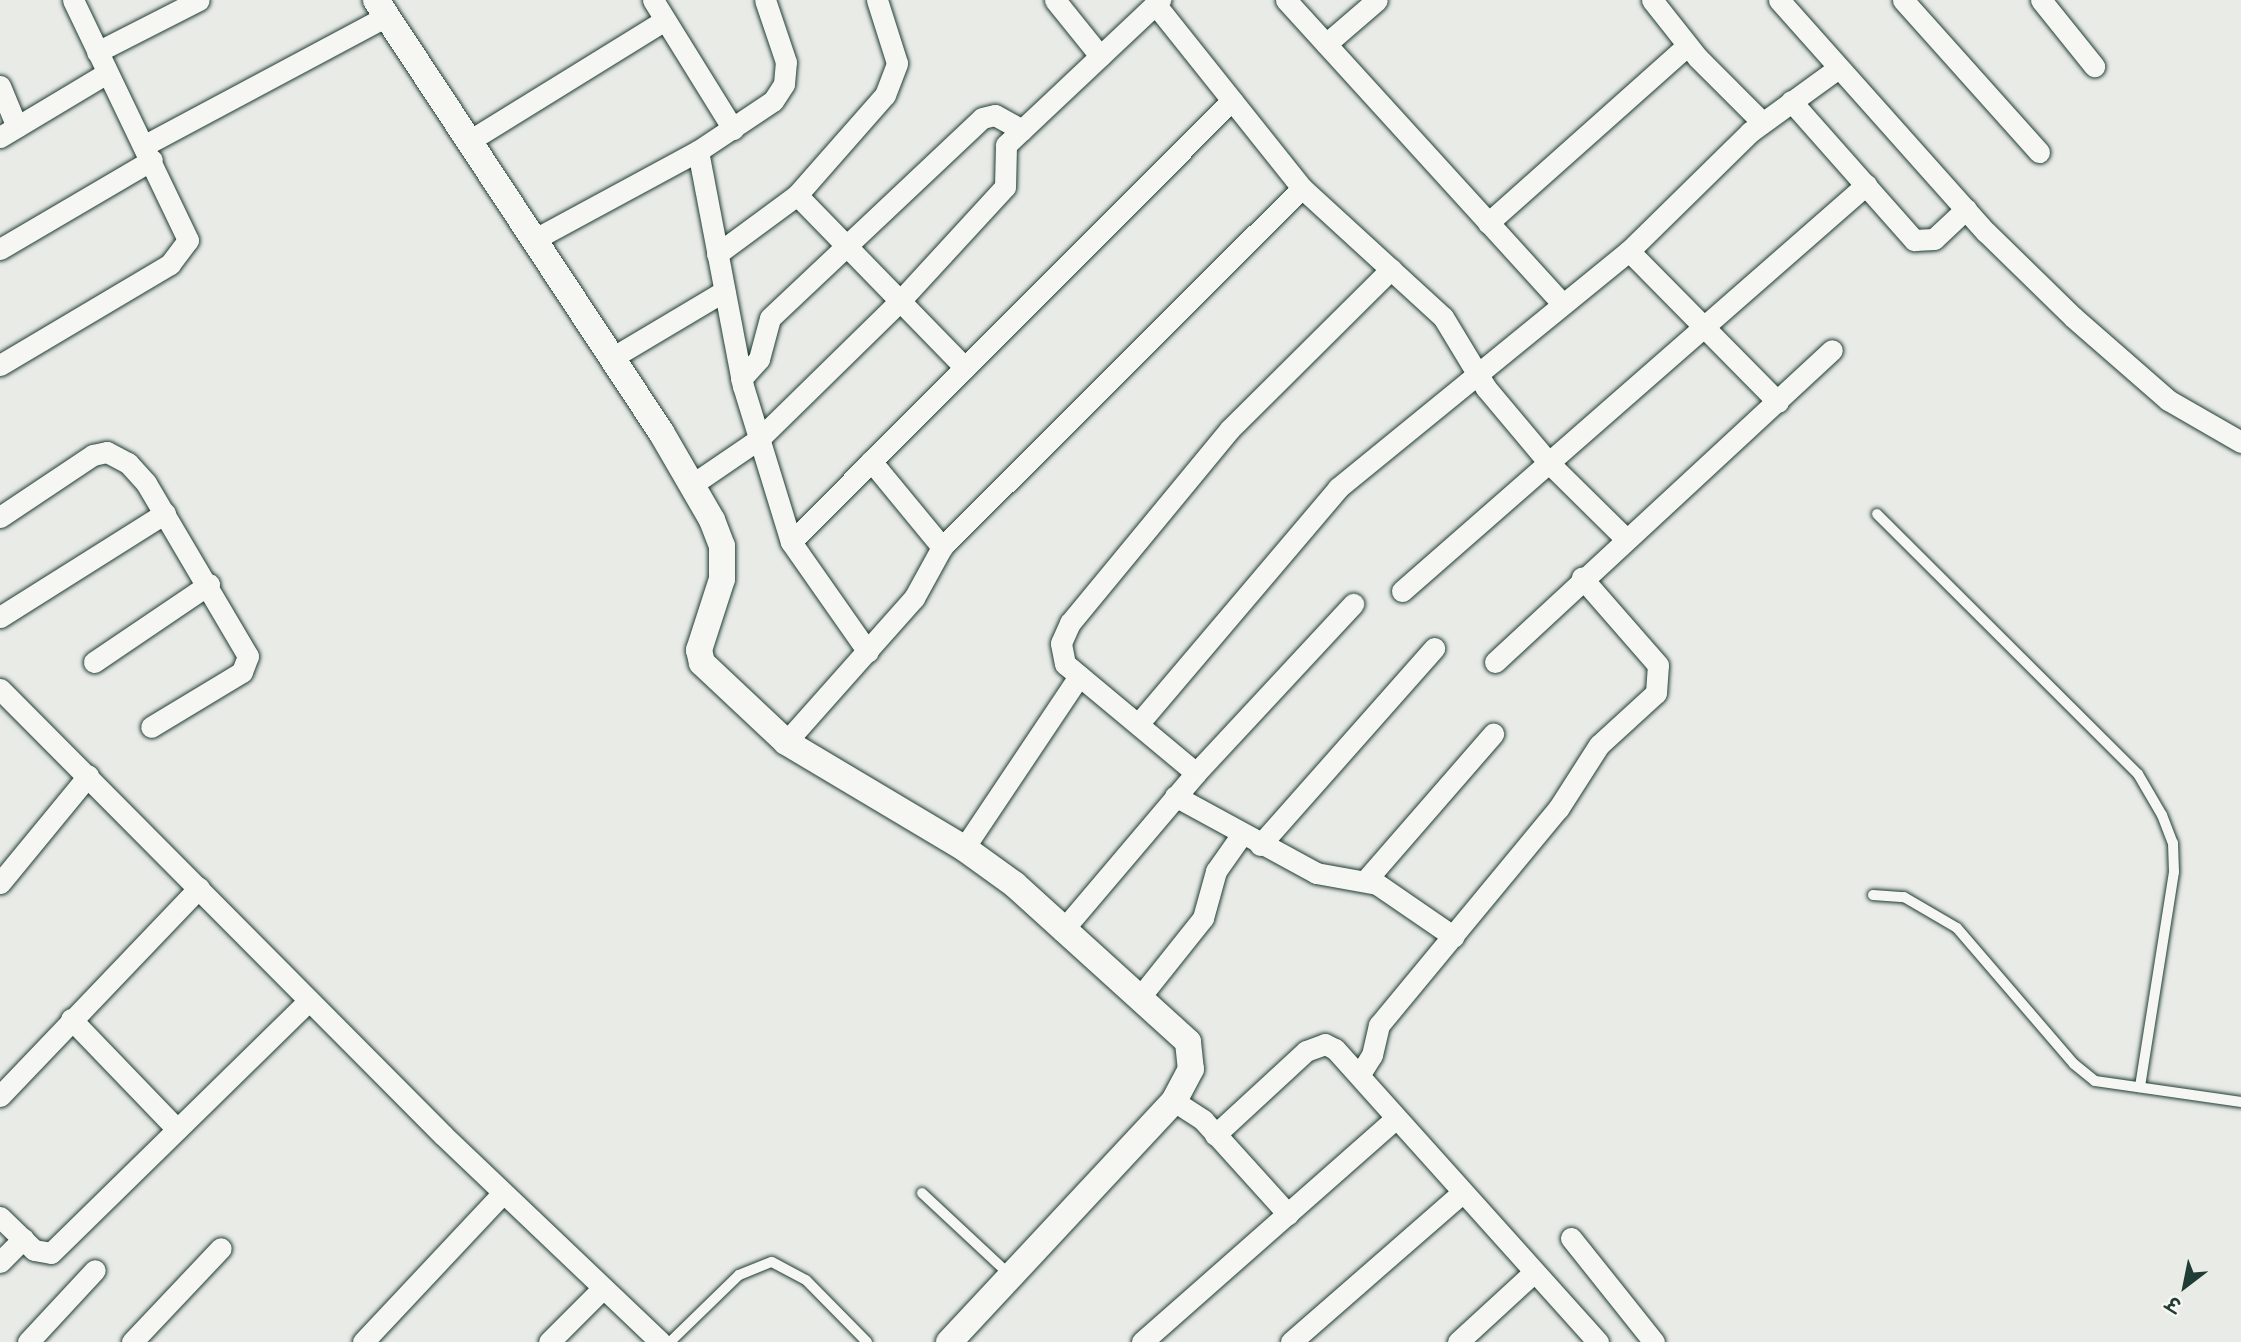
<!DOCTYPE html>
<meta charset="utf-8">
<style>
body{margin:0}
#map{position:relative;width:2241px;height:1342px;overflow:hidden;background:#e9ebe7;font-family:Itim,"Playpen Sans Deva",sans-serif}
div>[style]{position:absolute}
.roads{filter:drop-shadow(0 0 2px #1f3d34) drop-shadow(0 0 2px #1f3d34)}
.service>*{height:10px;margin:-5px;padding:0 5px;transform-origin:5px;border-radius:5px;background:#f6f6f2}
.minor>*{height:21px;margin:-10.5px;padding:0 10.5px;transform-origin:10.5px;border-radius:10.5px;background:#f6f6f2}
.tertiary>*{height:26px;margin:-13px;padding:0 13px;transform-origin:13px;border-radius:13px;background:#f6f6f2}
span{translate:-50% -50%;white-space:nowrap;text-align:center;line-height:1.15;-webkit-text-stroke:7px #f6f6f2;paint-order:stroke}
.north{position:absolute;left:2150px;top:1251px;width:70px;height:70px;-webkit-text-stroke:5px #f6f6f2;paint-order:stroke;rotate:212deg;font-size:19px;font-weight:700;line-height:28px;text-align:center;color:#1f3d34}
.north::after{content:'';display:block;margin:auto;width:24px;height:32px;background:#1f3d34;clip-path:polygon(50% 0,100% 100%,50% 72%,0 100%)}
</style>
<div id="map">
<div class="roads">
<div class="service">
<i style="left:1877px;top:514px;width:368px;rotate:44.9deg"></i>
<i style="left:2138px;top:774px;width:48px;rotate:59.7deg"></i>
<i style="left:2162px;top:815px;width:30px;rotate:69deg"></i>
<i style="left:2173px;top:843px;width:29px;rotate:88deg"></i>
<i style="left:2174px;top:872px;width:218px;rotate:99deg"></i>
<i style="left:1873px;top:895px;width:31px;rotate:4deg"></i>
<i style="left:1904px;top:897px;width:61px;rotate:30.3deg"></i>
<i style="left:1957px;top:928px;width:179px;rotate:49.3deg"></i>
<i style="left:2074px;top:1064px;width:27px;rotate:39deg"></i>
<i style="left:2095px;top:1081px;width:148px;rotate:8.2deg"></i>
<i style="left:922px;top:1193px;width:122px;rotate:43deg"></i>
<i style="left:670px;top:1342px;width:96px;rotate:-44.2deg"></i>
<i style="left:739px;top:1275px;width:35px;rotate:-22deg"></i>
<i style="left:772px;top:1262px;width:38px;rotate:28deg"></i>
<i style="left:806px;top:1280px;width:87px;rotate:45.5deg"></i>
</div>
<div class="minor">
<i style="left:653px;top:0;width:152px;rotate:58.2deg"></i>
<i style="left:1055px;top:0;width:72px;rotate:51.2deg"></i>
<i style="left:1286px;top:0;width:411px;rotate:47.7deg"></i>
<i style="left:1652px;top:0;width:74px;rotate:51.6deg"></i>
<i style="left:1698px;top:58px;width:91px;rotate:45deg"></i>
<i style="left:1779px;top:0;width:311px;rotate:48.3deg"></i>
<i style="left:1986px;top:232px;width:122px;rotate:44.3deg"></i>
<i style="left:2073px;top:317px;width:126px;rotate:41.1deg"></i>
<i style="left:2168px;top:400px;width:84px;rotate:29.9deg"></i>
<i style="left:1903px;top:0;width:204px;rotate:48.2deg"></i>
<i style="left:2041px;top:0;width:85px;rotate:51.2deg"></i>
<i style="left:1326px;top:44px;width:67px;rotate:-40.8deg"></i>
<i style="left:97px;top:52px;width:114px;rotate:-27deg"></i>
<i style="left:0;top:86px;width:44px;rotate:67.5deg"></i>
<i style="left:1791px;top:101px;width:186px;rotate:48.5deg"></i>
<i style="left:1914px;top:240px;width:20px;rotate:-3deg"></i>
<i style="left:1934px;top:239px;width:44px;rotate:-43.2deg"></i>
<i style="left:0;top:137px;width:125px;rotate:-30.9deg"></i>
<i style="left:469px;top:141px;width:230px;rotate:-31.7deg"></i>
<i style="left:145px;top:145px;width:274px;rotate:-28.1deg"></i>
<i style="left:698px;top:151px;width:239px;rotate:79.2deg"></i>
<i style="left:743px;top:386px;width:163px;rotate:72.9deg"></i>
<i style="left:791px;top:542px;width:134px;rotate:55deg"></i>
<i style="left:1302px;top:188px;width:191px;rotate:42.5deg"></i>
<i style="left:1443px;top:317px;width:83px;rotate:58.8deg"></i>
<i style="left:1486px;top:388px;width:98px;rotate:50deg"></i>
<i style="left:1549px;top:463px;width:108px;rotate:44.6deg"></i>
<i style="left:797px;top:195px;width:241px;rotate:45.8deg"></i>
<i style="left:1488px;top:223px;width:266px;rotate:-41.7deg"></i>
<i style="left:535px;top:239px;width:185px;rotate:-28.4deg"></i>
<i style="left:698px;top:151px;width:90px;rotate:-33.7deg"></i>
<i style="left:773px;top:101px;width:20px;rotate:-57deg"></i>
<i style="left:784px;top:84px;width:22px;rotate:-85deg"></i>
<i style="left:786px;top:62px;width:65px;rotate:-108.7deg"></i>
<i style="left:0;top:249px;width:176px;rotate:-30.4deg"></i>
<i style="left:1629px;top:251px;width:212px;rotate:45.4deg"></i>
<i style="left:717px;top:254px;width:99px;rotate:-36.4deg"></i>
<i style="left:797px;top:195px;width:133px;rotate:-48.7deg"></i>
<i style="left:885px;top:95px;width:34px;rotate:-69deg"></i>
<i style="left:897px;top:63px;width:66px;rotate:-107.6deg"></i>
<i style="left:610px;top:359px;width:133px;rotate:-30.8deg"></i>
<i style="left:0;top:365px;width:198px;rotate:-30.7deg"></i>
<i style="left:170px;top:264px;width:30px;rotate:-53deg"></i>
<i style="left:188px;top:240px;width:266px;rotate:-115.6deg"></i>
<i style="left:741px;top:379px;width:27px;rotate:-48deg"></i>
<i style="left:759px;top:359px;width:42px;rotate:-75deg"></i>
<i style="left:770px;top:318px;width:291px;rotate:-43.3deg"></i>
<i style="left:982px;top:118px;width:13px;rotate:-13deg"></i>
<i style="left:995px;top:115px;width:31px;rotate:29deg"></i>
<i style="left:871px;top:461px;width:112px;rotate:50.5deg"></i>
<i style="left:693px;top:484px;width:80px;rotate:-34.3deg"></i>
<i style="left:759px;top:439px;width:197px;rotate:-44.4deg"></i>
<i style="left:900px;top:301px;width:155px;rotate:-47.4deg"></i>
<i style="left:1005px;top:187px;width:42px;rotate:-88.6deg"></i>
<i style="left:1006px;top:145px;width:212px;rotate:-43.3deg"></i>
<i style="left:0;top:517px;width:112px;rotate:-33.7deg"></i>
<i style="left:93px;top:455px;width:14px;rotate:-12deg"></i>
<i style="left:107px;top:452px;width:24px;rotate:28deg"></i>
<i style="left:128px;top:463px;width:27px;rotate:48deg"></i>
<i style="left:146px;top:483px;width:201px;rotate:59.5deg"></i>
<i style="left:248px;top:656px;width:17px;rotate:111deg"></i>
<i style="left:242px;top:672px;width:106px;rotate:148.9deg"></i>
<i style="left:791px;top:542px;width:624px;rotate:-45.06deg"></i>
<i style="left:1402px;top:591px;width:617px;rotate:-41.19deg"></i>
<i style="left:0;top:617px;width:195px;rotate:-32.2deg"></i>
<i style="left:94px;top:662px;width:139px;rotate:-34.1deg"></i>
<i style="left:1495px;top:662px;width:459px;rotate:-42.8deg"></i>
<i style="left:0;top:689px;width:629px;rotate:45.19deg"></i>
<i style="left:443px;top:1135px;width:300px;rotate:43.6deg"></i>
<i style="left:1139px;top:723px;width:308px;rotate:-49.7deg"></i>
<i style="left:1338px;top:488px;width:375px;rotate:-39.2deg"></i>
<i style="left:1629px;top:251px;width:170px;rotate:-44.5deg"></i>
<i style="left:1750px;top:132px;width:107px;rotate:-35.9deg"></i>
<i style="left:786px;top:742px;width:193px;rotate:-48.4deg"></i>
<i style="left:914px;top:598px;width:58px;rotate:-61.2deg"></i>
<i style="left:942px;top:547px;width:508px;rotate:-44.92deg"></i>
<i style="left:1302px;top:188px;width:236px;rotate:-128.6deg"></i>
<i style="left:1196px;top:773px;width:170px;rotate:-140.2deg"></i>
<i style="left:1065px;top:664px;width:21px;rotate:-101deg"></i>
<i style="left:1061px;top:643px;width:22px;rotate:-66deg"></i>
<i style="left:1070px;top:623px;width:251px;rotate:-50.5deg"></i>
<i style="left:1230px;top:429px;width:227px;rotate:-44.8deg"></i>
<i style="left:1175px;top:796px;width:161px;rotate:28.6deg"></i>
<i style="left:1316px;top:873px;width:62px;rotate:10.2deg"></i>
<i style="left:1377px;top:884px;width:93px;rotate:34.5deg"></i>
<i style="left:1260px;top:845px;width:263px;rotate:-48.5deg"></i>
<i style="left:964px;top:848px;width:207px;rotate:-56.2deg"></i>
<i style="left:1366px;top:880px;width:194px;rotate:-49deg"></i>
<i style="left:0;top:883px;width:139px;rotate:-50.6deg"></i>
<i style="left:1062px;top:931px;width:207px;rotate:-49.7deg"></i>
<i style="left:1196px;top:773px;width:231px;rotate:-47.1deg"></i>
<i style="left:1140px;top:997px;width:101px;rotate:-51.4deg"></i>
<i style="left:1203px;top:918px;width:49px;rotate:-74.5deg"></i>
<i style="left:1216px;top:871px;width:45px;rotate:-54.9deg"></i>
<i style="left:71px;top:1019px;width:153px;rotate:46.1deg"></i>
<i style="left:1360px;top:1074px;width:22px;rotate:-58deg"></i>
<i style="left:1372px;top:1055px;width:31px;rotate:-77deg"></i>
<i style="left:1379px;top:1025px;width:281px;rotate:-50.4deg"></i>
<i style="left:1558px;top:809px;width:76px;rotate:-57.4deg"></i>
<i style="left:1599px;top:745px;width:77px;rotate:-42.4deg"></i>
<i style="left:1656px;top:693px;width:28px;rotate:-86deg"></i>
<i style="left:1658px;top:665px;width:116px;rotate:-131.1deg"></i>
<i style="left:0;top:1096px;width:288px;rotate:-46.3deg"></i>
<i style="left:1174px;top:1101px;width:35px;rotate:33deg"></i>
<i style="left:1203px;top:1120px;width:127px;rotate:47.9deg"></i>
<i style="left:1215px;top:1135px;width:124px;rotate:-42.7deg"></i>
<i style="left:1306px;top:1051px;width:20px;rotate:-20deg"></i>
<i style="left:1325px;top:1044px;width:11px;rotate:27deg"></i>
<i style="left:1335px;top:1049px;width:394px;rotate:48.1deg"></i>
<i style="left:0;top:1217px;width:47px;rotate:44.1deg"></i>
<i style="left:34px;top:1250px;width:17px;rotate:10deg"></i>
<i style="left:51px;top:1253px;width:361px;rotate:-44.4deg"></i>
<i style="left:1571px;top:1238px;width:133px;rotate:51.4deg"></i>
<i style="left:0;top:1262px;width:33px;rotate:-45deg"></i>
<i style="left:28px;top:1342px;width:98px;rotate:-47.1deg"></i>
<i style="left:132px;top:1342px;width:129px;rotate:-46.6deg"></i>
<i style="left:363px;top:1342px;width:204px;rotate:-46.8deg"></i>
<i style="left:549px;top:1342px;width:76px;rotate:-45deg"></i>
<i style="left:1142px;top:1342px;width:337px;rotate:-41.4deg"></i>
<i style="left:1291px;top:1342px;width:227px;rotate:-41.1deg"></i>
<i style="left:1458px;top:1342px;width:102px;rotate:-42.6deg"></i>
</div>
<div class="tertiary">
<i style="left:376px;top:0;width:518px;rotate:56.59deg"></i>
<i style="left:661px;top:432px;width:102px;rotate:59.9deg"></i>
<i style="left:712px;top:520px;width:28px;rotate:69deg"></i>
<i style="left:722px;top:546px;width:33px;rotate:90deg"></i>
<i style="left:722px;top:579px;width:75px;rotate:107.9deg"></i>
<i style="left:699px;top:650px;width:13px;rotate:77deg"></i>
<i style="left:702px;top:663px;width:115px;rotate:43.2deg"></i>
<i style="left:786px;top:742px;width:207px;rotate:30.8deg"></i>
<i style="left:964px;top:848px;width:62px;rotate:35.8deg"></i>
<i style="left:1014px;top:884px;width:235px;rotate:42.2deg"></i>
<i style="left:1188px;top:1042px;width:27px;rotate:84deg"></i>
<i style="left:1191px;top:1069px;width:36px;rotate:118deg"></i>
<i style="left:1174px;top:1101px;width:330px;rotate:133deg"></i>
</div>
</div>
<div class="north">उ</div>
</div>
